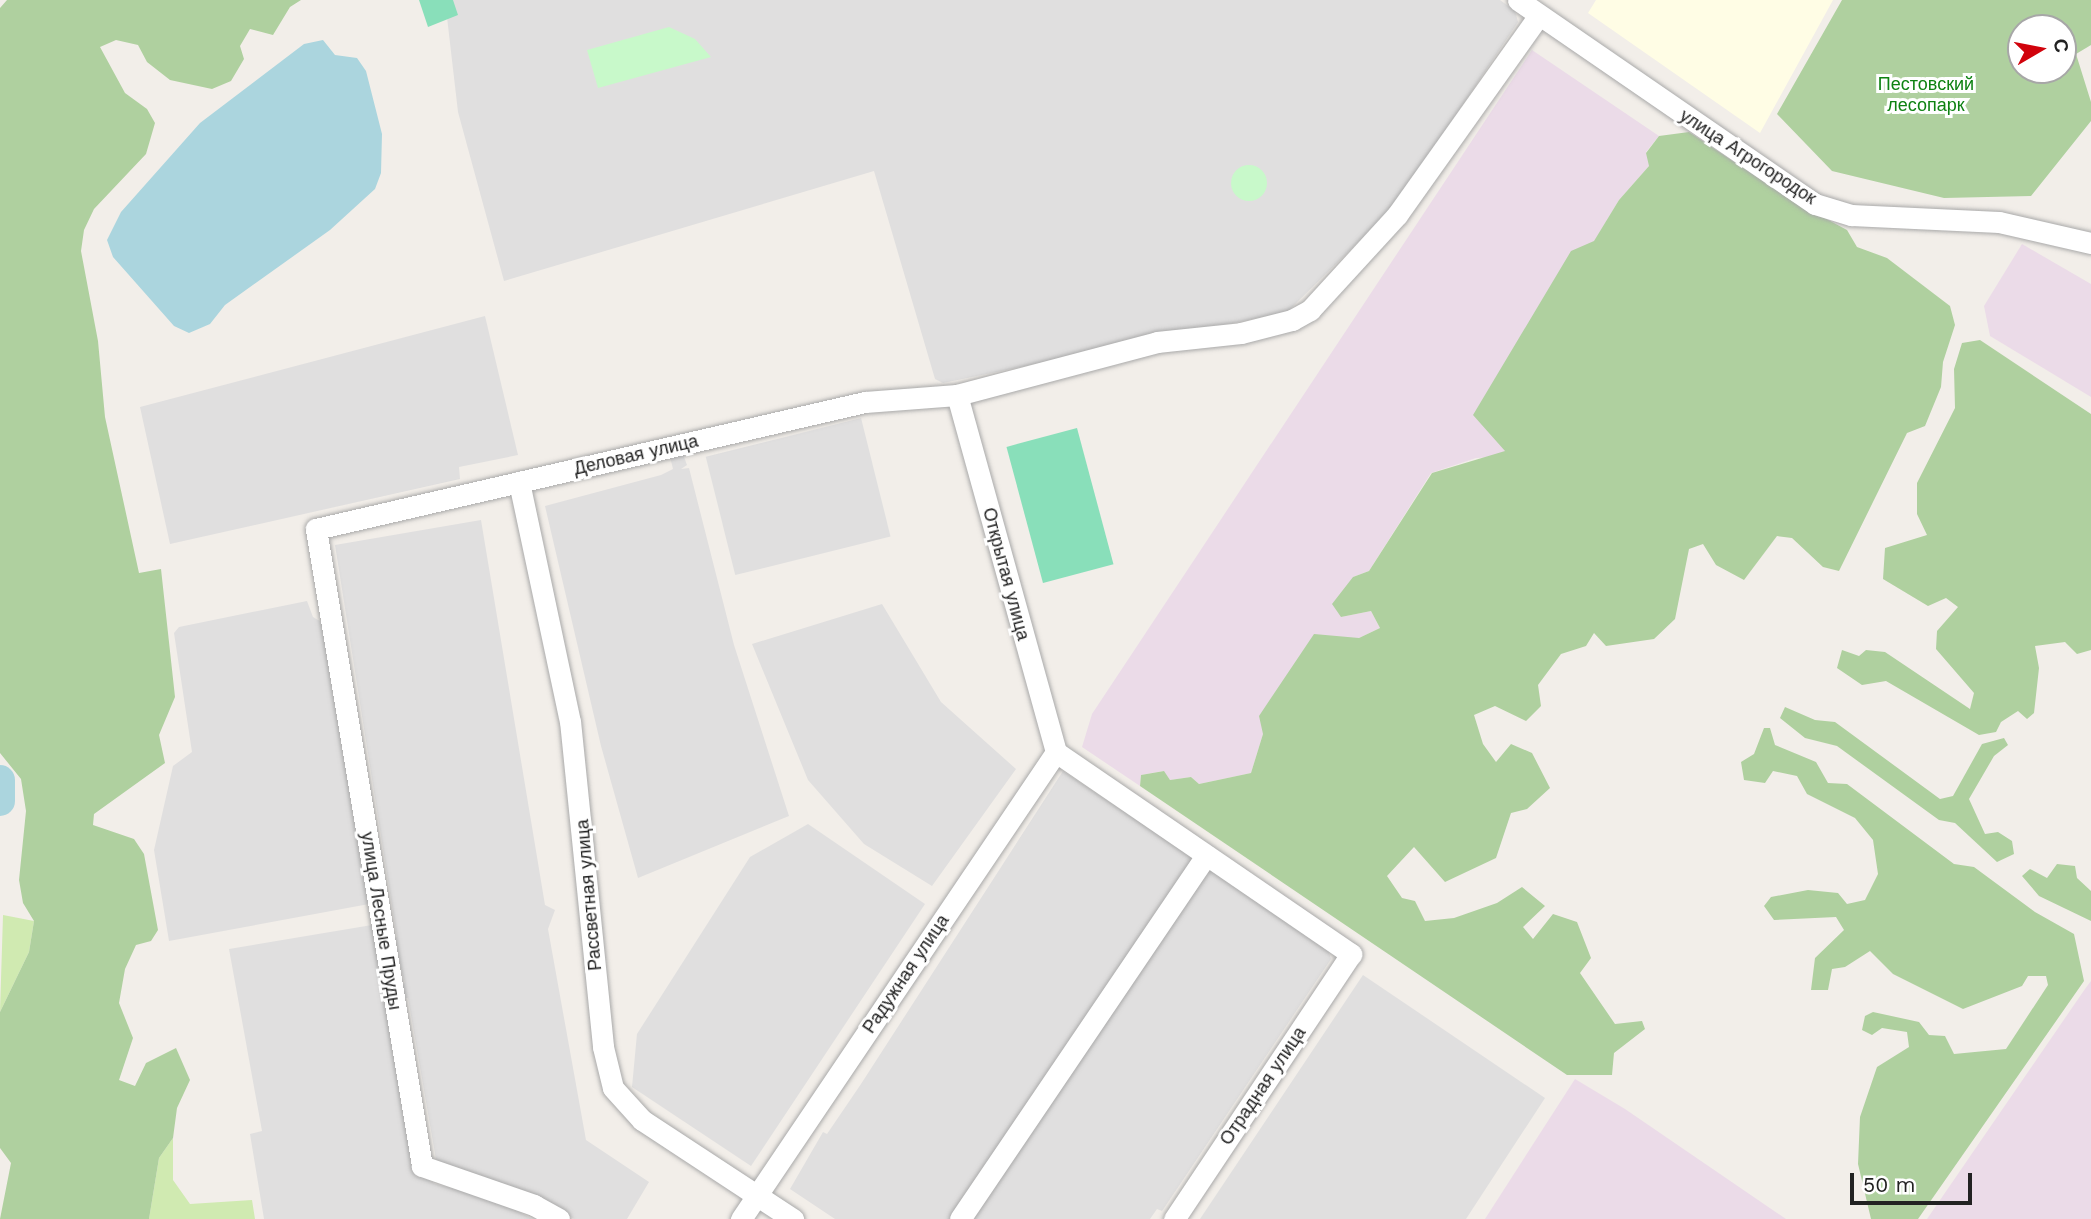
<!DOCTYPE html>
<meta charset="utf-8">
<style>
body{margin:0}
#map{position:relative;width:2091px;height:1219px;overflow:hidden;background:#f2eee9;font-family:"Work Sans",sans-serif}
div>[style]{position:absolute}
.residential>*{inset:0;background:#e0dfdf;transform-origin:0 0}
.industrial>*{inset:0;background:#ebdbe8}
.education>*{inset:0;background:#fffde5}
.grass>*{inset:0;background:#d0eab1}
.forest>*{inset:0;background:#afd09f}
.park>*{inset:0;background:#c8f9ca}
.round{border-radius:50%}
.pitch>*{inset:0;background:#89dfba;transform-origin:0 0}
.water>*{inset:0;background:#abd5de}
.river>*{height:30px;margin:-15px;padding:0 15px;transform-origin:15px;border-radius:15px;background:#abd5de}
.roads{filter:drop-shadow(0 0 2px #a9a9a9) drop-shadow(0 0 2px #a9a9a9)}
.minor>*{height:21px;margin:-10.5px;padding:0 10.5px;transform-origin:10.5px;border-radius:10.5px;background:#fff}
span{translate:-50% -50%;white-space:nowrap;text-align:center;line-height:1.15;-webkit-text-stroke:6px #fff;paint-order:stroke}
.park-label{font-size:18px;color:#0e8212}
.street-label{font-size:18px;color:#222}
.north{position:absolute;left:2007px;top:14px;width:70px;height:70px;box-sizing:border-box;background:#fff;border:2px solid #a7a7a7;border-radius:50%;rotate:80deg;font-size:19px;font-weight:700;line-height:28px;text-align:center;color:#222}
.north::after{content:'';display:block;margin:auto;width:24px;height:32px;background:#d1030c;clip-path:polygon(50% 0,100% 100%,50% 72%,0 100%)}
.scale{position:absolute;left:1850px;top:1173px;width:122px;height:32px;box-sizing:border-box;border:4px solid #222;border-top:0;padding-left:9px;font-size:21px;line-height:24px;white-space:nowrap;color:#222;-webkit-text-stroke:5px #fff;paint-order:stroke}
</style>
<div id="map">
<div class="residential">
<i style="clip-path:polygon(445px 0,1500px 0,1515px 11px,1518px 22px,1395px 206px,1287px 312px,943px 383px,935px 379px,874px 171px,504px 281px,458px 112px)"></i>
<i style="clip-path:polygon(485px 316px,518px 455px,459px 467px,460px 479px,170px 544px,140px 407px)"></i>
<i style="left:861px;top:418px;width:122px;height:160px;rotate:76deg"></i>
<i style="clip-path:polygon(683px 454px,687px 465px,681px 469px,689px 468px,734px 645px,789px 816px,638px 878px,601px 746px,545px 506px,661px 475px,673px 469px,670px 457px)"></i>
<i style="clip-path:polygon(481px 520px,545px 905px,555px 910px,548px 929px,586px 1140px,649px 1182px,627px 1219px,574px 1219px,536px 1197px,437px 1165px,408px 998px,401px 998px,398px 985px,405px 983px,393px 939px,397px 937px,335px 545px)"></i>
<i style="clip-path:polygon(307px 601px,313px 617px,323px 623px,369px 904px,169px 941px,154px 850px,173px 766px,192px 752px,174px 633px,179px 627px)"></i>
<i style="clip-path:polygon(882px 604px,941px 702px,1016px 769px,932px 886px,864px 844px,808px 780px,752px 644px)"></i>
<i style="clip-path:polygon(1063px 771px,1193px 858px,949px 1219px,835px 1219px,790px 1189px,823px 1132px,827px 1134px,861px 1084px)"></i>
<i style="clip-path:polygon(808px 824px,925px 904px,751px 1166px,632px 1087px,637px 1034px,750px 857px)"></i>
<i style="clip-path:polygon(1202px 870px,1212px 871px,1328px 950px,1331px 959px,1162px 1211px,1157px 1209px,1150px 1219px,970px 1219px)"></i>
<i style="clip-path:polygon(372px 925px,414px 1170px,435px 1184px,494px 1198px,532px 1219px,264px 1219px,250px 1134px,262px 1131px,229px 949px)"></i>
<i style="clip-path:polygon(1363px 975px,1545px 1098px,1466px 1219px,1200px 1219px)"></i>
</div>
<div class="industrial">
<i style="clip-path:polygon(1532px 50px,1659px 136px,1646px 152px,1650px 165px,1619px 200px,1594px 242px,1505px 451px,1496px 457px,1476px 458px,1431px 473px,1369px 571px,1353px 577px,1341px 617px,1371px 611px,1380px 628px,1359px 638px,1263px 734px,1251px 773px,1199px 784px,1191px 777px,1170px 780px,1163px 771px,1141px 775px,1140px 786px,1082px 747px,1092px 714px)"></i>
<i style="clip-path:polygon(2022px 244px,2091px 284px,2091px 397px,1990px 336px,1984px 306px)"></i>
<i style="clip-path:polygon(2091px 981px,2091px 1219px,1927px 1219px,2085px 989px)"></i>
<i style="clip-path:polygon(1575px 1079px,1625px 1109px,1786px 1219px,1485px 1219px)"></i>
</div>
<div class="education">
<i style="clip-path:polygon(1596px 0,1833px 0,1760px 133px,1588px 13px)"></i>
</div>
<div class="grass">
<i style="clip-path:polygon(3px 915px,34px 921px,29px 952px,0 1012px)"></i>
<i style="clip-path:polygon(173px 1138px,173px 1180px,190px 1204px,252px 1200px,255px 1219px,149px 1219px,159px 1158px)"></i>
</div>
<div class="forest">
<i style="clip-path:polygon(7px 0,301px 0,290px 7px,273px 35px,250px 29px,240px 46px,244px 59px,231px 81px,212px 89px,170px 80px,147px 62px,138px 45px,116px 40px,100px 47px,125px 93px,147px 109px,155px 123px,146px 154px,94px 209px,84px 230px,81px 251px,98px 341px,105px 417px,139px 573px,161px 569px,175px 697px,159px 735px,165px 763px,94px 814px,93px 825px,134px 839px,144px 854px,158px 930px,151px 941px,136px 945px,125px 969px,119px 1003px,133px 1038px,119px 1080px,135px 1086px,146px 1063px,176px 1048px,190px 1080px,177px 1108px,173px 1138px,159px 1158px,149px 1219px,0 1219px,11px 1163px,0 1148px,0 1012px,29px 952px,34px 921px,23px 903px,19px 880px,26px 811px,21px 779px,0 753px,0 8px)"></i>
<i style="clip-path:polygon(evenodd,1842px 0,2091px 0,2091px 45px,2076px 54px,2091px 102px,2091px 121px,2031px 196px,1944px 198px,1832px 171px,1777px 114px,1842px 0,2021px 28px,2063px 28px,2063px 70px,2021px 70px,2021px 28px)"></i>
<i style="clip-path:polygon(1689px 132px,1793px 201px,1847px 230px,1857px 247px,1887px 258px,1950px 306px,1955px 325px,1943px 362px,1941px 387px,1925px 426px,1907px 433px,1839px 571px,1823px 567px,1792px 538px,1777px 536px,1744px 580px,1716px 565px,1703px 544px,1689px 549px,1675px 619px,1654px 639px,1606px 646px,1594px 633px,1586px 646px,1561px 654px,1538px 685px,1541px 706px,1526px 721px,1495px 706px,1474px 715px,1483px 744px,1496px 762px,1511px 744px,1532px 753px,1550px 788px,1527px 809px,1511px 813px,1496px 858px,1445px 882px,1414px 847px,1387px 876px,1402px 898px,1415px 901px,1425px 921px,1454px 918px,1497px 903px,1522px 887px,1545px 906px,1523px 927px,1533px 939px,1553px 914px,1577px 922px,1591px 958px,1580px 973px,1615px 1024px,1642px 1021px,1645px 1029px,1614px 1053px,1612px 1075px,1567px 1075px,1140px 786px,1141px 775px,1164px 771px,1170px 780px,1191px 777px,1199px 784px,1251px 773px,1263px 734px,1259px 716px,1314px 634px,1359px 638px,1380px 628px,1371px 611px,1341px 617px,1332px 604px,1353px 577px,1369px 571px,1432px 473px,1505px 451px,1473px 415px,1571px 251px,1594px 241px,1619px 200px,1649px 166px,1646px 153px,1659px 136px)"></i>
<i style="clip-path:polygon(1980px 340px,2091px 414px,2091px 650px,2077px 654px,2065px 642px,2035px 646px,2039px 668px,2034px 713px,2027px 719px,2018px 711px,2001px 722px,1996px 732px,1979px 735px,1886px 681px,1862px 685px,1837px 668px,1842px 650px,1859px 656px,1866px 650px,1885px 652px,1970px 709px,1974px 693px,1936px 649px,1937px 631px,1958px 607px,1946px 598px,1928px 606px,1883px 579px,1885px 548px,1927px 535px,1917px 514px,1917px 483px,1955px 408px,1954px 369px,1962px 343px)"></i>
<i style="clip-path:polygon(1785px 707px,1815px 720px,1835px 722px,1940px 799px,1953px 796px,1982px 744px,2004px 738px,2008px 745px,1994px 756px,1969px 799px,1985px 834px,1998px 832px,2012px 841px,2014px 854px,1997px 862px,1955px 823px,1939px 820px,1837px 746px,1805px 738px,1780px 718px)"></i>
<i style="clip-path:polygon(1764px 728px,1770px 728px,1775px 745px,1816px 762px,1828px 783px,1847px 784px,1954px 864px,1974px 867px,2035px 912px,2074px 934px,2084px 981px,1918px 1219px,1871px 1219px,1858px 1164px,1860px 1117px,1877px 1067px,1909px 1047px,1907px 1032px,1882px 1028px,1872px 1035px,1862px 1030px,1865px 1016px,1873px 1012px,1919px 1022px,1929px 1035px,1945px 1036px,1954px 1054px,2006px 1049px,2048px 985px,2046px 976px,2028px 976px,2022px 986px,1963px 1009px,1893px 974px,1870px 951px,1845px 967px,1832px 969px,1828px 990px,1811px 990px,1815px 958px,1844px 930px,1836px 917px,1774px 920px,1764px 906px,1771px 897px,1808px 890px,1838px 893px,1847px 904px,1865px 900px,1878px 874px,1873px 840px,1855px 818px,1807px 794px,1797px 776px,1773px 771px,1765px 783px,1744px 780px,1741px 762px,1754px 754px)"></i>
<i style="clip-path:polygon(2057px 864px,2075px 866px,2077px 878px,2091px 891px,2091px 921px,2039px 896px,2022px 876px,2030px 869px,2047px 878px)"></i>
</div>
<div class="park">
<i style="clip-path:polygon(669px 27px,695px 39px,711px 57px,598px 88px,587px 50px)"></i>
<i class="round" style="left:1231px;top:165px;width:36px;height:36px"></i>
</div>
<div class="pitch">
<i style="clip-path:polygon(419px 0,453px 0,458px 15px,428px 27px)"></i>
<i style="left:1077px;top:428px;width:141px;height:73px;rotate:75deg"></i>
</div>
<div class="water">
<i style="clip-path:polygon(323px 40px,335px 55px,357px 58px,366px 71px,382px 134px,381px 173px,375px 189px,330px 230px,225px 305px,210px 324px,189px 333px,174px 326px,113px 257px,107px 240px,121px 212px,200px 123px,304px 44px)"></i>
</div>
<div class="river">
<i style="left:0;top:780px;width:21px;rotate:90deg"></i>
</div>
<div class="roads">
<div class="minor">
<i style="left:1518px;top:0;width:360px;rotate:34.5deg"></i>
<i style="left:1815px;top:204px;width:38px;rotate:17deg"></i>
<i style="left:1851px;top:215px;width:148px;rotate:2.7deg"></i>
<i style="left:1999px;top:222px;width:94px;rotate:12.9deg"></i>
<i style="left:957px;top:395px;width:370px;rotate:74.5deg"></i>
<i style="left:519px;top:482px;width:244px;rotate:78deg"></i>
<i style="left:570px;top:721px;width:328px;rotate:84.2deg"></i>
<i style="left:603px;top:1047px;width:42px;rotate:76.3deg"></i>
<i style="left:613px;top:1088px;width:43px;rotate:47.8deg"></i>
<i style="left:642px;top:1120px;width:181px;rotate:33.3deg"></i>
<i style="left:1056px;top:752px;width:358px;rotate:34.4deg"></i>
<i style="left:1351px;top:954px;width:319px;rotate:123.7deg"></i>
<i style="left:559px;top:1219px;width:29px;rotate:-151deg"></i>
<i style="left:534px;top:1205px;width:119px;rotate:-160.8deg"></i>
<i style="left:422px;top:1166px;width:646px;rotate:-99.45deg"></i>
<i style="left:316px;top:529px;width:563px;rotate:-13.03deg"></i>
<i style="left:865px;top:402px;width:92px;rotate:-4.4deg"></i>
<i style="left:957px;top:395px;width:207px;rotate:-14.8deg"></i>
<i style="left:1157px;top:342px;width:84px;rotate:-6.1deg"></i>
<i style="left:1241px;top:333px;width:53px;rotate:-14.3deg"></i>
<i style="left:1292px;top:320px;width:21px;rotate:-29deg"></i>
<i style="left:1310px;top:310px;width:129px;rotate:-47.5deg"></i>
<i style="left:1397px;top:215px;width:245px;rotate:-54.6deg"></i>
<i style="left:741px;top:1219px;width:563px;rotate:-56deg"></i>
<i style="left:960px;top:1219px;width:439px;rotate:-55.9deg"></i>
</div>
</div>
<div class="park-label">
<span style="left:1926px;top:95px">Пестовский<br>лесопарк</span>
</div>
<div class="street-label">
<span style="left:1748px;top:157px;rotate:33deg">улица Агрогородок</span>
<span style="left:636px;top:455px;rotate:-13deg">Деловая улица</span>
<span style="left:1006px;top:574px;rotate:75deg">Открытая улица</span>
<span style="left:589px;top:895px;rotate:-95deg">Рассветная улица</span>
<span style="left:381px;top:921px;rotate:81deg">улица Лесные Пруды</span>
<span style="left:906px;top:974px;rotate:-56deg">Радужная улица</span>
<span style="left:1263px;top:1086px;rotate:-56deg">Отрадная улица</span>
</div>
<div class="north">С</div>
<div class="scale">50 m</div>
</div>
